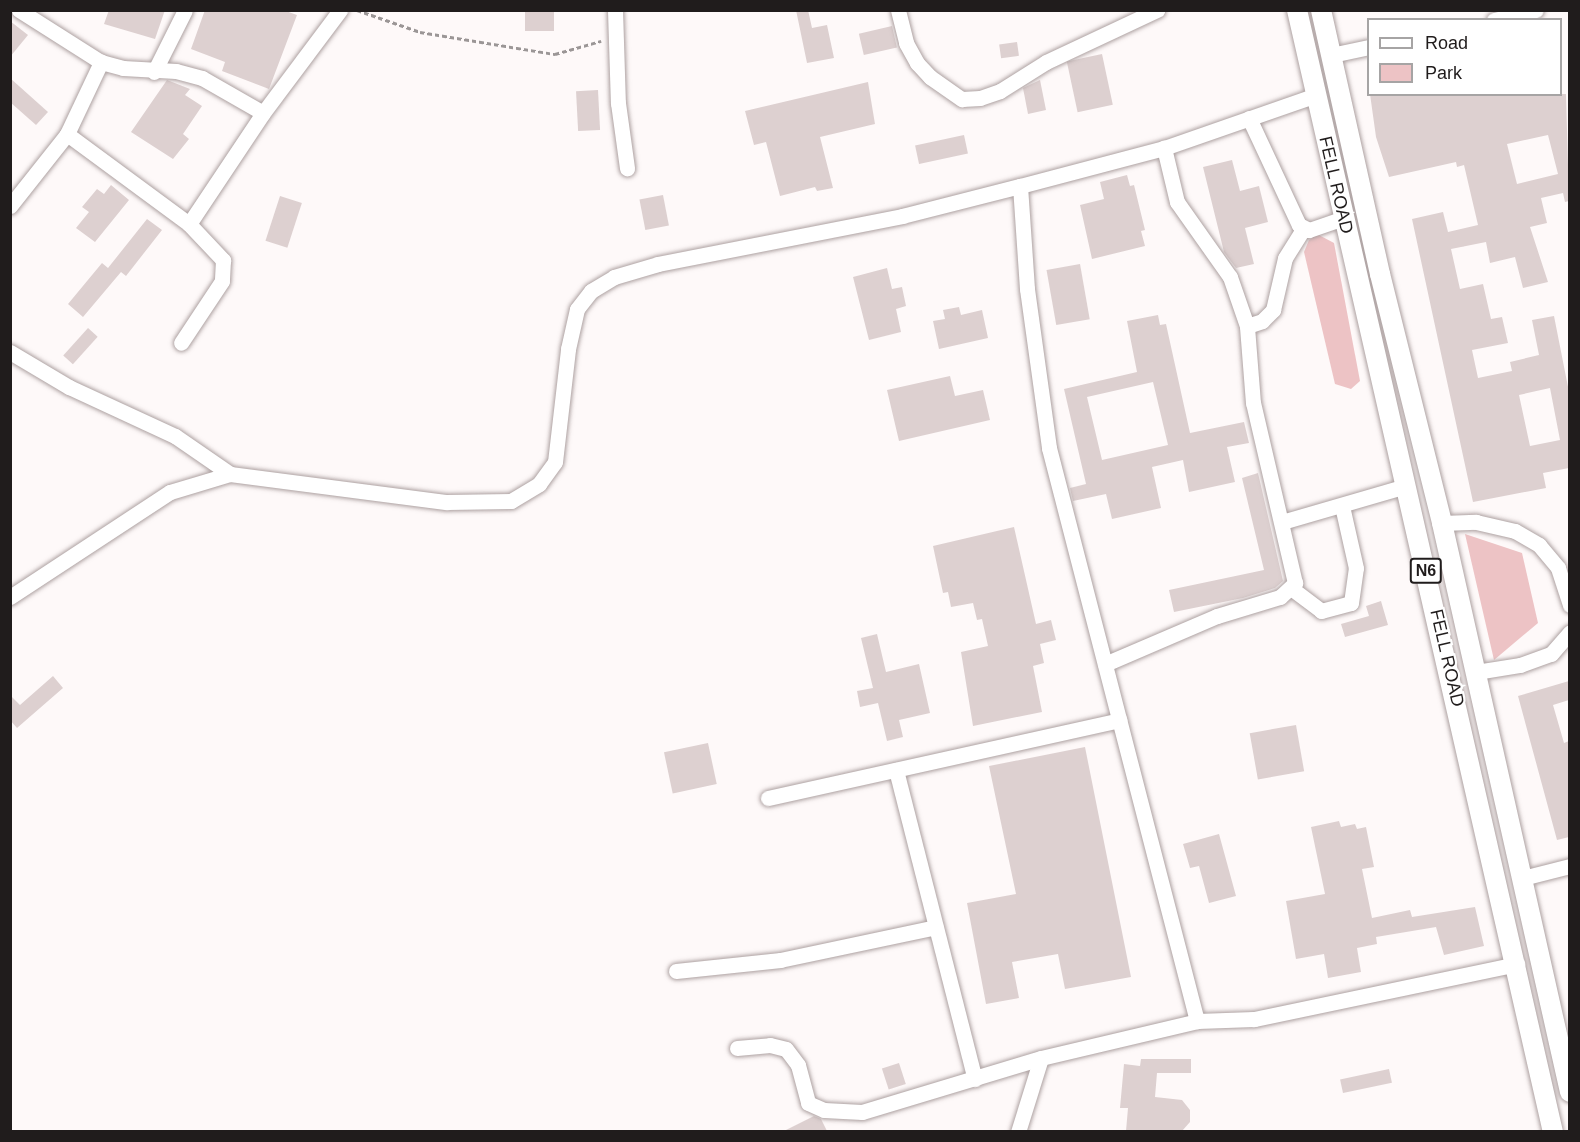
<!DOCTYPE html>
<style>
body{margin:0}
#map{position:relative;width:1580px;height:1142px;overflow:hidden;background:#fef9f9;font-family:Arial,sans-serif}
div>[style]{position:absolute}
.green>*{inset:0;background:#edc3c5}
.building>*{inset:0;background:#ddd0d0;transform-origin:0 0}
.path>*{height:3px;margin-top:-1.5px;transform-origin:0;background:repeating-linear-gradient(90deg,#9b9696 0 4.5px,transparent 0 7.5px)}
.roads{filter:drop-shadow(0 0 2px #ada1a1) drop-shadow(0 0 2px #ada1a1)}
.minor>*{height:15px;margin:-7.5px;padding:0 7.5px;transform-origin:7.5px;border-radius:7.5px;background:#fff}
.major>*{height:20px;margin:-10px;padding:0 10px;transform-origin:10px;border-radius:10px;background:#fff}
span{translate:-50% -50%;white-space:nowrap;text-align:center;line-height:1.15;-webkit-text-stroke:4.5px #fff;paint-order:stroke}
.shield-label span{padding:2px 4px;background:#fff;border:2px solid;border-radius:4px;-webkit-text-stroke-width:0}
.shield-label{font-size:16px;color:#201c1c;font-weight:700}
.street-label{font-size:18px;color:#201c1c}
.frame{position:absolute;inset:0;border:12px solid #201c1c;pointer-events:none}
.legend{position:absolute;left:1367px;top:18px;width:195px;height:78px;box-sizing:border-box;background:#fff;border:2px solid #a6a4a4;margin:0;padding:8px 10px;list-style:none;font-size:18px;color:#201c1c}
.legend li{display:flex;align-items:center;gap:12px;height:30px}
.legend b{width:30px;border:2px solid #a6a4a4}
</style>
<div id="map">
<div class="green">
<i style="clip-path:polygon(1317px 234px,1334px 243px,1360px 381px,1351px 389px,1335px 384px,1304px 252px,1309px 240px)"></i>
<i style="clip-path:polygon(1465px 534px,1522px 553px,1538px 623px,1494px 660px)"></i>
</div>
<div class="building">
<i style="clip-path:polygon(109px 10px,165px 10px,155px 39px,104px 24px)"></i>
<i style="clip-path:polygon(205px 10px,283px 10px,297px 15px,269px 89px,222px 71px,225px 62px,191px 49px)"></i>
<i style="left:525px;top:10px;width:29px;height:21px"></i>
<i style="clip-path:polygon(796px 10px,808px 10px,812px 28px,827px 25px,834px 58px,807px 63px)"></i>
<i style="clip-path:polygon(10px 21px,28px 35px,10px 57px)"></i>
<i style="left:892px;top:26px;width:22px;height:34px;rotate:77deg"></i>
<i style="left:1017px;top:42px;width:14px;height:18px;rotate:82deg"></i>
<i style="left:1102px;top:54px;width:52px;height:36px;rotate:78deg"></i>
<i style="clip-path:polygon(10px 78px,48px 112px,36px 125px,10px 102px)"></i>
<i style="clip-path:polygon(167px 80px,190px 89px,185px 95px,202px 106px,183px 134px,189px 139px,173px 159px,131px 132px)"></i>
<i style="clip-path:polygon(1040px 80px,1046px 110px,1028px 114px,1023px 88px)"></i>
<i style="clip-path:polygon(868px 82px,875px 124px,820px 137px,833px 188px,817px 191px,815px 187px,780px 196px,766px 142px,754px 145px,745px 111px)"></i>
<i style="left:598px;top:90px;width:40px;height:22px;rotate:87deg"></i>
<i style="clip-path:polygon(evenodd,1370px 94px,1566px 94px,1569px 201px,1565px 202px,1563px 193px,1541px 198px,1547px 223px,1530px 227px,1548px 282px,1523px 288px,1515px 257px,1490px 263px,1486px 242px,1451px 249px,1460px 289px,1483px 284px,1491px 319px,1502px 317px,1508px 343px,1472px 350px,1478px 378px,1512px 371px,1510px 362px,1539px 355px,1532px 320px,1554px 316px,1569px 392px,1569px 468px,1543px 473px,1546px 488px,1473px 502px,1412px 219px,1443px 212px,1448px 232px,1478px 225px,1464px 165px,1457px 167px,1456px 162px,1389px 177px,1376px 137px,1370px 94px,1548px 135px,1558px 174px,1517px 184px,1507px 144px,1548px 135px,1370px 94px,1550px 388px,1560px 440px,1530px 446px,1519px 395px,1550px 388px)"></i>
<i style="left:964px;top:135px;width:19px;height:50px;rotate:78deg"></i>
<i style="clip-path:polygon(1232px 160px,1240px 191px,1259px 186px,1268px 222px,1245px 228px,1254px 264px,1236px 268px,1224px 252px,1203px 167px)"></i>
<i style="clip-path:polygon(1127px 175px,1130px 186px,1134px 185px,1145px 230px,1141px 231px,1145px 246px,1092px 259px,1080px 205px,1104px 199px,1100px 182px)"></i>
<i style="clip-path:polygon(111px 185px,129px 200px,95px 242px,76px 228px,89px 212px,82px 207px,97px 189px,104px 194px)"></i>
<i style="left:663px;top:195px;width:31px;height:24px;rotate:79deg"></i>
<i style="left:280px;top:196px;width:23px;height:47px;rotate:18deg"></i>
<i style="clip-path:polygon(147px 219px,162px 230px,126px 276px,121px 272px,83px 317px,68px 304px,102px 263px,108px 268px)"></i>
<i style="left:1080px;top:264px;width:56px;height:34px;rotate:80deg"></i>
<i style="clip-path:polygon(887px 268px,892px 289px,902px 287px,906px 306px,896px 309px,901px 332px,869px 340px,853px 277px)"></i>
<i style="clip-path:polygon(959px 307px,961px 315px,982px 310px,988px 338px,939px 349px,933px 321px,945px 319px,943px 310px)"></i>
<i style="clip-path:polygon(evenodd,1158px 315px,1160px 325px,1166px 324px,1190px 433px,1244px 422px,1249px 443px,1227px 447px,1235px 482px,1189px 492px,1183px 460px,1152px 467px,1161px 508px,1112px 519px,1106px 494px,1073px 501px,1070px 488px,1086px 484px,1064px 389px,1137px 372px,1127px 321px,1158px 315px,1153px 382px,1168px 445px,1102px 460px,1087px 397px,1153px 382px)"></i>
<i style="left:88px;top:328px;width:13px;height:37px;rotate:42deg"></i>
<i style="clip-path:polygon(950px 376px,955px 396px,983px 390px,990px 420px,899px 441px,887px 390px)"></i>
<i style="clip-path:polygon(1258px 473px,1283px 581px,1275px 588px,1243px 598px,1174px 612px,1169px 590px,1264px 570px,1242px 478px)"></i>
<i style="clip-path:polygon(1014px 527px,1036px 624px,1051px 620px,1056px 640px,1040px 644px,1044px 663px,1033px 666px,1042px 712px,973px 726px,961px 652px,988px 646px,982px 619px,977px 620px,973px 603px,951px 607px,948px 592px,943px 593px,933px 546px)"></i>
<i style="clip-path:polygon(1381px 601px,1388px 625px,1345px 637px,1341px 624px,1369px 616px,1366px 606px)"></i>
<i style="clip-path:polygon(877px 634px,886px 672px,919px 664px,930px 713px,899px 720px,903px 737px,887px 741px,878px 703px,860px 707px,857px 691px,873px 688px,861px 638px)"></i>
<i style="clip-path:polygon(53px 676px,63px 688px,17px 728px,10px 720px,10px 695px,20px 705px)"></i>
<i style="clip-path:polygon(1569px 681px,1569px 700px,1553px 705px,1564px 743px,1569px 741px,1569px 837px,1557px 840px,1518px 696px)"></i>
<i style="left:1296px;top:725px;width:47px;height:47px;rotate:80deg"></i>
<i style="left:708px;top:743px;width:42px;height:45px;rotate:78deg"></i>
<i style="clip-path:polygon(1085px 747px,1131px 977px,1065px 989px,1058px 954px,1012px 962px,1019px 998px,986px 1004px,967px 903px,1016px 894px,989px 766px)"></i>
<i style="clip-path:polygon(1339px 821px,1341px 827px,1355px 824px,1357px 829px,1366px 827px,1374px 867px,1362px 869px,1372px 918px,1410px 910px,1412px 917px,1475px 907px,1484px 946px,1444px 955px,1436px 927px,1376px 937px,1377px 944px,1357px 948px,1361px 972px,1328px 978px,1324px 954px,1296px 959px,1286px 901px,1325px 894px,1311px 827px)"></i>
<i style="clip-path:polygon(1219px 834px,1236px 896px,1209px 903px,1199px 866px,1190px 868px,1183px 844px)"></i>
<i style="clip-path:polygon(1141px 1059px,1191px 1059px,1191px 1073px,1157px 1073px,1155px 1097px,1182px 1100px,1190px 1110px,1190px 1122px,1182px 1131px,1126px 1131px,1128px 1108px,1120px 1108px,1124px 1064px,1140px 1066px)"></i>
<i style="left:899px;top:1063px;width:22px;height:18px;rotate:72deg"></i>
<i style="left:1389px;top:1069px;width:14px;height:50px;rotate:78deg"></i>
<i style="clip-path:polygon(814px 1116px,821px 1119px,827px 1131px,784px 1131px)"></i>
</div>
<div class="path">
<i style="left:357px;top:10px;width:67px;rotate:19.2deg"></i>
<i style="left:420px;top:32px;width:137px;rotate:9.3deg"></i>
<i style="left:555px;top:54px;width:48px;rotate:-15.8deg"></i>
</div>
<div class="roads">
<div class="minor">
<i style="left:19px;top:10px;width:97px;rotate:32.4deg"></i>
<i style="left:101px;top:62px;width:23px;rotate:15deg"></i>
<i style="left:123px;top:68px;width:53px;rotate:3.2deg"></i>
<i style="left:176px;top:71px;width:27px;rotate:15deg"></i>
<i style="left:202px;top:78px;width:70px;rotate:29.8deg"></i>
<i style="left:615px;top:10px;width:93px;rotate:88.2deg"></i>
<i style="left:618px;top:103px;width:66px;rotate:82.1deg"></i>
<i style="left:898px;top:10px;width:34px;rotate:76deg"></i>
<i style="left:906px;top:43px;width:23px;rotate:61deg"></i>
<i style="left:917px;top:63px;width:19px;rotate:47deg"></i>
<i style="left:930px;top:77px;width:39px;rotate:35deg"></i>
<i style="left:962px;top:99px;width:18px;rotate:-3deg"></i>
<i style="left:980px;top:98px;width:21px;rotate:-19deg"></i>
<i style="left:1000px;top:91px;width:54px;rotate:-32.2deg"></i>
<i style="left:1046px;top:62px;width:123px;rotate:-25.1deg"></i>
<i style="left:1494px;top:20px;width:43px;rotate:-13.4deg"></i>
<i style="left:1331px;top:55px;width:38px;rotate:-12deg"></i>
<i style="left:154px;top:72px;width:69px;rotate:-63.4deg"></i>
<i style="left:1249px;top:118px;width:118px;rotate:65deg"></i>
<i style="left:1299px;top:225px;width:11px;rotate:27deg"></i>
<i style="left:1309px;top:230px;width:36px;rotate:-19deg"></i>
<i style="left:67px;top:134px;width:152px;rotate:36.4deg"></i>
<i style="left:189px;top:224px;width:50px;rotate:46.6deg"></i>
<i style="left:223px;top:260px;width:21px;rotate:93deg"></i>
<i style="left:222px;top:281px;width:74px;rotate:123.5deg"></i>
<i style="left:1020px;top:186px;width:103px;rotate:86.1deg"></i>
<i style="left:1027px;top:289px;width:161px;rotate:82.1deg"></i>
<i style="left:1049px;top:448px;width:592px;rotate:75.52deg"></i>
<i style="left:10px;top:206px;width:92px;rotate:-51.6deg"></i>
<i style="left:67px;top:134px;width:80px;rotate:-64.7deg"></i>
<i style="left:189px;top:224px;width:133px;rotate:-56.3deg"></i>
<i style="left:263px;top:113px;width:129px;rotate:-53.2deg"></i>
<i style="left:1247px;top:326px;width:16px;rotate:-18deg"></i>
<i style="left:1262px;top:321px;width:16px;rotate:-45deg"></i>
<i style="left:1273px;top:310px;width:53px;rotate:-77deg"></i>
<i style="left:1285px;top:258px;width:34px;rotate:-58deg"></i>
<i style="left:10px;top:352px;width:69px;rotate:30.7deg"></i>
<i style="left:69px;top:387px;width:117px;rotate:24.8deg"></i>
<i style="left:175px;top:436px;width:67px;rotate:34.6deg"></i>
<i style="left:1282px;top:522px;width:129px;rotate:-16.2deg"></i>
<i style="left:1442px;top:523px;width:34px;rotate:-2deg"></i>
<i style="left:1476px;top:522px;width:40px;rotate:13deg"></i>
<i style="left:1515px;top:531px;width:28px;rotate:30deg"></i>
<i style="left:1539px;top:545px;width:30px;rotate:50deg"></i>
<i style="left:1558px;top:568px;width:39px;rotate:72deg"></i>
<i style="left:1291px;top:588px;width:38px;rotate:37deg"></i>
<i style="left:1321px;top:611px;width:31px;rotate:-15deg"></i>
<i style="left:1351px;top:603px;width:35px;rotate:-82deg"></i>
<i style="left:1356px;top:568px;width:64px;rotate:-102.7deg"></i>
<i style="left:10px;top:597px;width:191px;rotate:-33.3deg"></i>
<i style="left:170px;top:492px;width:63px;rotate:-16.7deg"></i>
<i style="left:230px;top:474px;width:219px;rotate:7.4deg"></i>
<i style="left:447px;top:502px;width:64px;rotate:-0.9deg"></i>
<i style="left:511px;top:501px;width:33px;rotate:-31deg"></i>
<i style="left:539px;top:484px;width:27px;rotate:-54deg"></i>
<i style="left:555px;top:462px;width:114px;rotate:-83.4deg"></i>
<i style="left:568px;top:349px;width:41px;rotate:-77.3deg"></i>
<i style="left:577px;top:309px;width:23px;rotate:-52deg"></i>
<i style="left:591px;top:291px;width:27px;rotate:-31deg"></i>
<i style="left:614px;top:277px;width:46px;rotate:-16.5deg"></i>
<i style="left:658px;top:264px;width:249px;rotate:-11.1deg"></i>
<i style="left:902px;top:216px;width:122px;rotate:-14.3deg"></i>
<i style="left:1020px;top:186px;width:149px;rotate:-14.8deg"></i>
<i style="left:1164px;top:148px;width:161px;rotate:-19.2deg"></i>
<i style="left:1105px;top:664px;width:122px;rotate:-23.2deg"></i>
<i style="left:1217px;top:616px;width:66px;rotate:-16.8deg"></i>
<i style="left:1280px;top:597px;width:21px;rotate:-43deg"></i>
<i style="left:1295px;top:583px;width:185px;rotate:-103.1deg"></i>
<i style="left:1253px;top:403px;width:77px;rotate:-94.5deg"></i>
<i style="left:1247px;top:326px;width:52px;rotate:-109.1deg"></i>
<i style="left:1230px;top:277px;width:92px;rotate:-125.2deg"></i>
<i style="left:1177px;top:202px;width:56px;rotate:-103.5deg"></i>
<i style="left:1476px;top:672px;width:45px;rotate:-9deg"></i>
<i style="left:1520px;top:665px;width:33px;rotate:-20deg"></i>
<i style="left:1551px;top:654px;width:29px;rotate:-49deg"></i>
<i style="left:896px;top:770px;width:319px;rotate:75.7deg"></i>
<i style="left:768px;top:798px;width:360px;rotate:-12.5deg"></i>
<i style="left:1523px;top:878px;width:49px;rotate:-14.3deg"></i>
<i style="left:676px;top:971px;width:105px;rotate:-6deg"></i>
<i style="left:780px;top:960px;width:159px;rotate:-11.9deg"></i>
<i style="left:737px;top:1048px;width:33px;rotate:-5deg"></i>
<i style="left:770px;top:1045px;width:16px;rotate:14deg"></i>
<i style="left:786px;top:1049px;width:20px;rotate:53deg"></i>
<i style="left:798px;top:1065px;width:39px;rotate:75deg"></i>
<i style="left:808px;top:1103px;width:17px;rotate:24deg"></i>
<i style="left:824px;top:1110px;width:38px;rotate:3deg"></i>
<i style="left:862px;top:1112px;width:187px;rotate:-16.8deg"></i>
<i style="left:1041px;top:1058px;width:160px;rotate:-13.3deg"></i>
<i style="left:1197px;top:1021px;width:57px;rotate:-2deg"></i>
<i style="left:1254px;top:1019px;width:269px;rotate:-11.8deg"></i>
<i style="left:1018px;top:1132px;width:77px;rotate:-72.7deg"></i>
</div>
<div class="major">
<i style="left:1297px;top:10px;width:1151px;rotate:77.15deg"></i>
<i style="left:1321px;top:10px;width:271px;rotate:77.4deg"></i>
<i style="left:1380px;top:274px;width:257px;rotate:76deg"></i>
<i style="left:1442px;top:523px;width:583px;rotate:77.32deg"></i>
</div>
</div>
<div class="shield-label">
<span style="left:1426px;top:571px">N6</span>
</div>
<div class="street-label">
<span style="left:1336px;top:185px;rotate:77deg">FELL ROAD</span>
<span style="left:1447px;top:658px;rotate:77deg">FELL ROAD</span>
</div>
<div class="frame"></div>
<ul class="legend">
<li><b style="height:8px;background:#fff"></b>Road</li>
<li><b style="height:16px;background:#edc3c5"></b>Park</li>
</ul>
</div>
